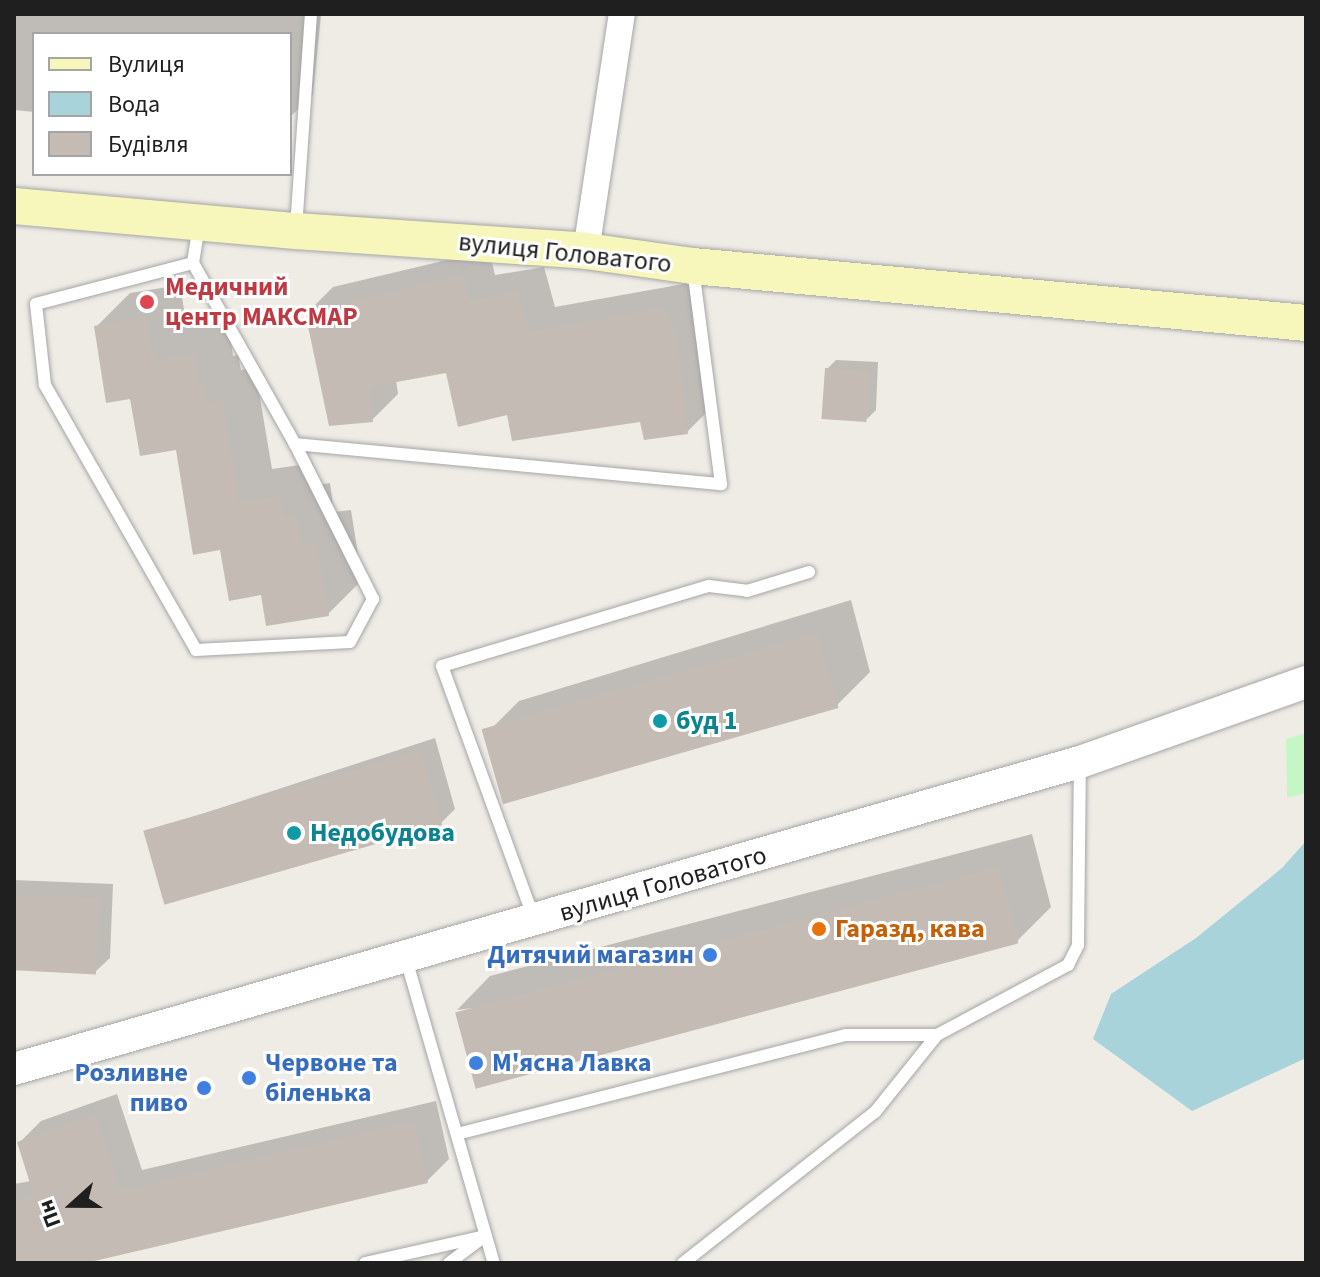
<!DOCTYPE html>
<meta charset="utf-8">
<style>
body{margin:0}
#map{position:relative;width:1320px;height:1277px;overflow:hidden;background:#efece6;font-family:"Source Sans 3",sans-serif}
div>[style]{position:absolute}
.park>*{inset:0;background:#c5f7c6}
.water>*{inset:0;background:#a8d3db}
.shadow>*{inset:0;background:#0003}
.building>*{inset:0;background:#c4bbb5;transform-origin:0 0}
.roads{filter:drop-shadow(0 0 2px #a6a6a6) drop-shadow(0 0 2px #a6a6a6)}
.service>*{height:12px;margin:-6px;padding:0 6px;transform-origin:6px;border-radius:6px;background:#fff}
.minor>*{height:26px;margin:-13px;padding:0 13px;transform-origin:13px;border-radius:13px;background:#fff}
.tertiary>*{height:32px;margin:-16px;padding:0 16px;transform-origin:16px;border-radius:16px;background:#fff}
.secondary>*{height:36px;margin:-18px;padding:0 18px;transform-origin:18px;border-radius:18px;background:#f7f7bc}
.dots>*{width:22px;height:22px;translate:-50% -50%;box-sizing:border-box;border:4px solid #fff;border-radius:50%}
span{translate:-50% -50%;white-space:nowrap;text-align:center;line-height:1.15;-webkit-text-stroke:6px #fff;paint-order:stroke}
.street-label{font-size:26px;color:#1f1f1f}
.health-label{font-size:26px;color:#be3a42;font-weight:700}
.left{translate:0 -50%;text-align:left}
.culture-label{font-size:26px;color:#0d838f;font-weight:700}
.food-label{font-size:26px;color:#c56008;font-weight:700}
.shop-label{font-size:26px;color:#366cbe;font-weight:700}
.right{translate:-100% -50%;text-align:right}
.frame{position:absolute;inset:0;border:16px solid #1f1f1f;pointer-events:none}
.legend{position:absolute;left:32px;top:32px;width:260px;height:144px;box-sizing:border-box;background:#fff;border:2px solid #a5a5a5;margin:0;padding:10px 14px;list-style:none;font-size:24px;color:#1f1f1f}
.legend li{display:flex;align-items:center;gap:16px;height:40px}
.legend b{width:40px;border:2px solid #a5a5a5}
.north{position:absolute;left:32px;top:1165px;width:80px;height:80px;-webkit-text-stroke:6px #fff;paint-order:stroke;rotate:249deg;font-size:22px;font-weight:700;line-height:32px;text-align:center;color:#1f1f1f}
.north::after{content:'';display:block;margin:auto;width:28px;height:36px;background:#1f1f1f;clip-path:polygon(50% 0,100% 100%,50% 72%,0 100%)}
</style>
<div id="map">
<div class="park">
<i style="clip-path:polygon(1306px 733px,1306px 793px,1287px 798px,1286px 739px)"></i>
</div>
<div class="water">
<i style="clip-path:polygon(1306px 841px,1306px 1058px,1192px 1111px,1093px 1039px,1111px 994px,1196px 938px,1282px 868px)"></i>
</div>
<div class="shadow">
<i style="clip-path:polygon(14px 14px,321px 14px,313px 95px,290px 117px,290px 34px,34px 34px,34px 112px,14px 110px)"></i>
<i style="clip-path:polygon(489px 250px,495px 275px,544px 267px,555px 307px,689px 283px,713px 406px,687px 432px,642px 420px,509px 412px,448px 371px,396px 380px,398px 394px,372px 420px,307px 313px,333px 287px)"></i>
<i style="clip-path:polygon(180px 285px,187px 328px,228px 321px,233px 356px,238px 355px,241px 370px,255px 368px,272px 469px,313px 463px,317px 485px,330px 483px,334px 512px,351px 510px,362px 580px,328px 614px,263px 593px,222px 548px,177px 448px,132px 397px,96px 327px,130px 293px)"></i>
<i style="clip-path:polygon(836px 360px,878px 362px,876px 410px,867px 419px,827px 369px)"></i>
<i style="clip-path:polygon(851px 600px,870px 672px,836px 706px,485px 735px,519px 701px)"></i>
<i style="clip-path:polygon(435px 738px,455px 809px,441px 823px,148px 841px,162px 827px)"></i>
<i style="clip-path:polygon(1032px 834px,1051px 907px,1017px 941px,457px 1010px,490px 976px)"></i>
<i style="clip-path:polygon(14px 880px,113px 884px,110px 958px,95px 972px,14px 969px)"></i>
<i style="clip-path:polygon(117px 1094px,142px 1170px,436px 1101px,449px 1159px,427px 1181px,79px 1263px,14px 1263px,14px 1184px,31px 1181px,19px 1143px,41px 1121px)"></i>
</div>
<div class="building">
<i style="clip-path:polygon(463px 275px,469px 300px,518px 292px,529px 332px,663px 308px,676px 333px,688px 434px,644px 440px,640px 422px,512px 441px,507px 415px,458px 427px,446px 373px,369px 387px,373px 422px,329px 426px,305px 312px)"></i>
<i style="clip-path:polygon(146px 317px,154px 361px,195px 354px,200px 389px,205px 388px,208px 403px,222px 400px,239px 502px,279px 496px,283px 518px,296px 516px,301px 545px,317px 543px,329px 616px,266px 626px,261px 595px,229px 601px,220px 550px,193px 555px,176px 450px,140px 456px,130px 399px,106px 403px,94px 326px)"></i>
<i style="left:825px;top:368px;width:45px;height:51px;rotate:4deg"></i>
<i style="left:817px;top:633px;width:78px;height:349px;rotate:74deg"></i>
<i style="left:421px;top:751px;width:77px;height:289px;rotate:74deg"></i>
<i style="left:998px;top:867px;width:79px;height:562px;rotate:75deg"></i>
<i style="left:14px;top:894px;width:86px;height:76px;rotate:3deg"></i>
<i style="clip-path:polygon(95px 1115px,120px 1191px,414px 1121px,428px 1183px,86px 1263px,14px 1263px,14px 1200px,34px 1196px,17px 1142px)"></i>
</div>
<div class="roads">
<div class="service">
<i style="left:199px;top:225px;width:38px;rotate:99deg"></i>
<i style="left:193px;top:263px;width:208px;rotate:60.6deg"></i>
<i style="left:295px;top:444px;width:428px;rotate:5.4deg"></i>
<i style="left:721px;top:484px;width:217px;rotate:-97.4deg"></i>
<i style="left:296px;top:228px;width:215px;rotate:-86deg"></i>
<i style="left:193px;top:263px;width:162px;rotate:165.4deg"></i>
<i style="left:36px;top:304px;width:81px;rotate:83.7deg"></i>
<i style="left:45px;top:385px;width:305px;rotate:60.3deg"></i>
<i style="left:196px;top:650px;width:154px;rotate:-3deg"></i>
<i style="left:350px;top:642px;width:49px;rotate:-61.9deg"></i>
<i style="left:373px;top:599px;width:174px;rotate:-116.7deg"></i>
<i style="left:533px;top:916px;width:266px;rotate:-110deg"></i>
<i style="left:442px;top:666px;width:279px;rotate:-16.7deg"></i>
<i style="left:709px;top:586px;width:38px;rotate:7deg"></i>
<i style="left:747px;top:591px;width:65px;rotate:-17deg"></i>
<i style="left:406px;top:959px;width:316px;rotate:73.9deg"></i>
<i style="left:457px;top:1134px;width:401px;rotate:-14.3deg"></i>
<i style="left:846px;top:1035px;width:91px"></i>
<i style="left:937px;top:1035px;width:149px;rotate:-28.1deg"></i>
<i style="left:1068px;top:965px;width:22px;rotate:-63deg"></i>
<i style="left:1078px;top:945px;width:180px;rotate:-89.4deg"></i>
<i style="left:365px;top:1263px;width:124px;rotate:-12.6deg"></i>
<i style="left:449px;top:1263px;width:39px;rotate:-37deg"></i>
<i style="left:683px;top:1263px;width:244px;rotate:-38.2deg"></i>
<i style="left:875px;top:1112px;width:99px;rotate:-51.2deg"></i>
</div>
<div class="minor">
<i style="left:586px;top:251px;width:240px;rotate:-81.4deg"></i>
</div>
<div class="tertiary">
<i style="left:14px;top:1069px;width:1109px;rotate:-16.07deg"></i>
<i style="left:1080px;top:762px;width:240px;rotate:-19.5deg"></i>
</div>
<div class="secondary">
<i style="left:14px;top:206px;width:283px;rotate:5.1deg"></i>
<i style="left:296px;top:231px;width:291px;rotate:3.9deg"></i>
<i style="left:586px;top:251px;width:108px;rotate:8deg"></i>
<i style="left:693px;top:266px;width:616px;rotate:5.31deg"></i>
</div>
</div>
<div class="dots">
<i style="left:147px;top:302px;background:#e0444e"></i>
<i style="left:660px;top:721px;background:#0f9aa8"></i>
<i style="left:294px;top:833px;background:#0f9aa8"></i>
<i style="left:819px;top:929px;background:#e8710a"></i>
<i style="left:710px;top:955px;background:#3f7fe0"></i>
<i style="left:476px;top:1063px;background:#3f7fe0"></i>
<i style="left:249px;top:1078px;background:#3f7fe0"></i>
<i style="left:204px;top:1088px;background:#3f7fe0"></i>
</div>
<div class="street-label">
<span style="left:565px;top:253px;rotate:6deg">вулиця Головатого</span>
<span style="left:663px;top:884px;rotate:-16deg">вулиця Головатого</span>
</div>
<div class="health-label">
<span class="left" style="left:165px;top:302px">Медичний<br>центр МАКСМАР</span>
</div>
<div class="culture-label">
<span class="left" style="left:676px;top:721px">буд 1</span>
<span class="left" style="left:310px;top:833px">Недобудова</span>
</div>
<div class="food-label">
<span class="left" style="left:835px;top:929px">Гаразд, кава</span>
</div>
<div class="shop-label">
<span class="right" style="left:694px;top:955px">Дитячий магазин</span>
<span class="left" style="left:265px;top:1078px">Червоне та<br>біленька</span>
<span class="left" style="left:492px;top:1063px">М'ясна Лавка</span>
<span class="right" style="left:188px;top:1088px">Розливне<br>пиво</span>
</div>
<div class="frame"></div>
<ul class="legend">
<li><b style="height:10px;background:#f7f7bc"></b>Вулиця</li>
<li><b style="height:22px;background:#a8d3db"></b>Вода</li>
<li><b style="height:22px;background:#c4bbb5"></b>Будівля</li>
</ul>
<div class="north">Пн</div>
</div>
